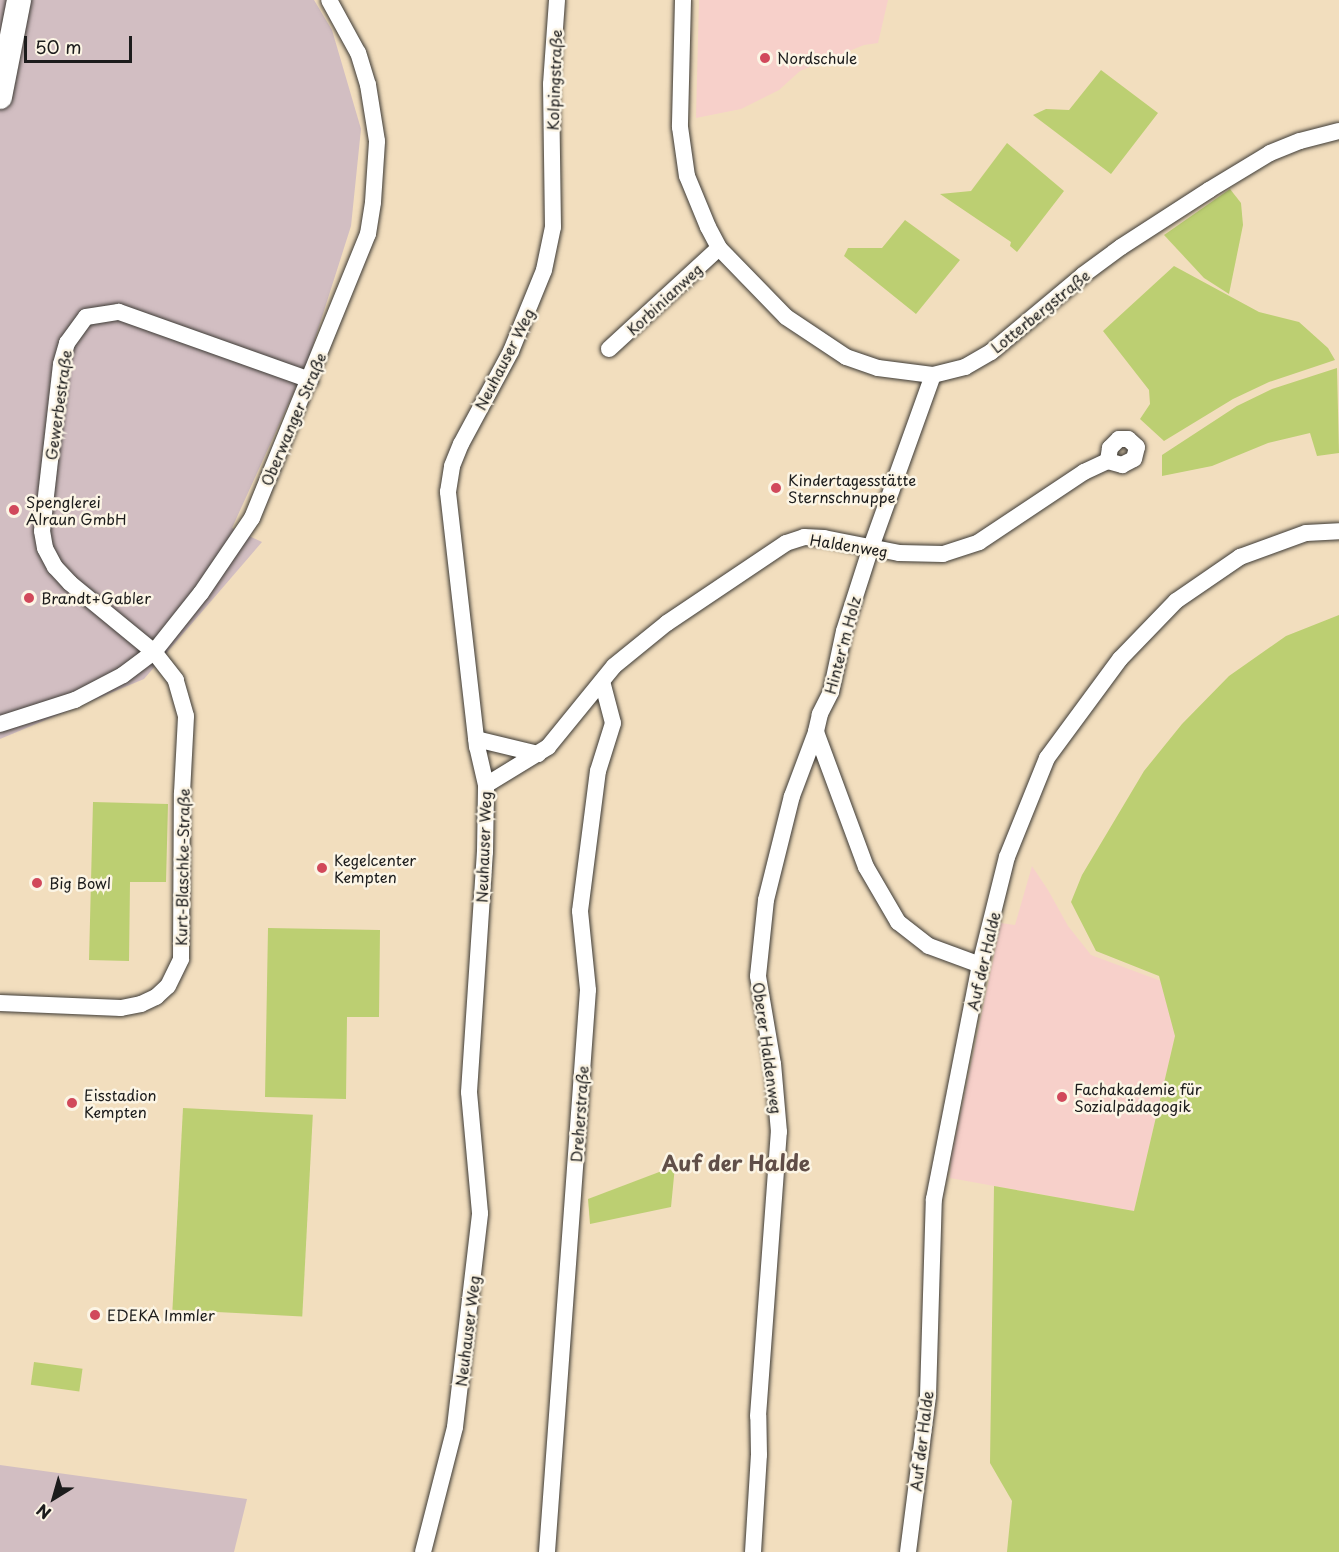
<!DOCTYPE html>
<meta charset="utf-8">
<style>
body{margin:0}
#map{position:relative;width:1339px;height:1552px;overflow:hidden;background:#f2debe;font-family:"Playpen Sans",sans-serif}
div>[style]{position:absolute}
.built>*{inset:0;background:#f7d0ca}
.industrial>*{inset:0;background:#d2bec2}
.green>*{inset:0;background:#bccf72;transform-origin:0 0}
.roads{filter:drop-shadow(0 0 2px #3c3934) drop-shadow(0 0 2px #3c3934)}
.minor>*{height:16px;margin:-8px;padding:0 8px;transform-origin:8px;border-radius:8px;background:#fff}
.secondary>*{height:24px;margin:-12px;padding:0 12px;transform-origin:12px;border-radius:12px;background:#fff}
.dots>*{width:16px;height:16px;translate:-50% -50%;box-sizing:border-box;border:3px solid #fcf5e5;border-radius:50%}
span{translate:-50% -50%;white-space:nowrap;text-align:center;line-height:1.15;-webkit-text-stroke:5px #fcf5e5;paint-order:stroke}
.poi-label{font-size:15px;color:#1c1c1c}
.left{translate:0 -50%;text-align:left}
.street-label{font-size:15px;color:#1c1c1c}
.district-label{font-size:21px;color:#604e48;font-weight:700}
.north{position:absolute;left:24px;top:1468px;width:60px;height:60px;-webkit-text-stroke:4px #fcf5e5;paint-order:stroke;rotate:217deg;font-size:16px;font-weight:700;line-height:24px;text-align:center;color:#1c1c1c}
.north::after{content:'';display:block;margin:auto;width:21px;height:27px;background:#1c1c1c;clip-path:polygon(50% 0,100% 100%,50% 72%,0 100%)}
.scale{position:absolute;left:24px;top:36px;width:108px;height:27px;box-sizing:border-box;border:3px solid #1c1c1c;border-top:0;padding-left:8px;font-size:18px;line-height:21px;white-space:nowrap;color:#1c1c1c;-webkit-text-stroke:4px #fcf5e5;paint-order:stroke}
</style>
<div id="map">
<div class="built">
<i style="clip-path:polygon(699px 0,888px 0,878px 43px,864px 45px,800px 71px,779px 90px,741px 109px,696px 118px)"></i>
<i style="clip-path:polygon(1032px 866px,1048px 890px,1068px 926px,1091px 955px,1161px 981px,1175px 1036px,1134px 1211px,950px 1178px,951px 1158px,1001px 923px,1015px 925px)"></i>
</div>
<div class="industrial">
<i style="clip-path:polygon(0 0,314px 0,332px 30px,361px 129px,351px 226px,308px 361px,232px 528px,262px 542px,144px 679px,0 739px)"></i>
<i style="clip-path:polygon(0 1465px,247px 1499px,234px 1552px,0 1552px)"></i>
</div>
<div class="green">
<i style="clip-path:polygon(1101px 70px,1158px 113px,1111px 174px,1033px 115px,1046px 109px,1069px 110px)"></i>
<i style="clip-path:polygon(1007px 143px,1064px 191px,1017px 252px,1010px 246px,1011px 242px,940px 194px,971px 191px)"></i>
<i style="clip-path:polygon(1230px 189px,1241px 203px,1243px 225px,1229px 294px,1204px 278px,1164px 235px)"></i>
<i style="clip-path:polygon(905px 220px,960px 260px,916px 314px,844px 256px,848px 248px,882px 248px)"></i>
<i style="clip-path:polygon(1174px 266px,1259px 312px,1299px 322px,1328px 348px,1335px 360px,1269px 382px,1233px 399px,1164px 441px,1140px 419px,1150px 404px,1149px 390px,1103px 331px)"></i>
<i style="clip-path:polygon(1337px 368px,1339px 453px,1317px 456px,1310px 433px,1268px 443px,1212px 466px,1162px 476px,1162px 455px,1237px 406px,1272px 389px)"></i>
<i style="clip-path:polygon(1339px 615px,1339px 1552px,1007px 1552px,1012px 1501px,990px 1463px,994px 1186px,1134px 1211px,1175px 1036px,1159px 976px,1096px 951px,1071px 902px,1082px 875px,1144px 771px,1182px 724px,1229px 676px,1286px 636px)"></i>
<i style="clip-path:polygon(93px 802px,168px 804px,166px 882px,130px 882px,129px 961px,89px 960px)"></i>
<i style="clip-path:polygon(268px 928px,380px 930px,379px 1017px,347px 1017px,346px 1099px,265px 1097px)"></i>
<i style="left:183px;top:1108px;width:130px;height:202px;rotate:3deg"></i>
<i style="clip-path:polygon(675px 1166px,671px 1207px,590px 1224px,588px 1199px)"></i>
<i style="left:34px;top:1362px;width:49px;height:23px;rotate:8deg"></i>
</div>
<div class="roads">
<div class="minor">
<i style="left:683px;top:0;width:127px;rotate:91.4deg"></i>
<i style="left:680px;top:127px;width:49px;rotate:81.9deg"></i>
<i style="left:687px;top:176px;width:55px;rotate:67.6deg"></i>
<i style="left:708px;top:227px;width:24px;rotate:62deg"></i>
<i style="left:719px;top:248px;width:96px;rotate:45.8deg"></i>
<i style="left:786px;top:317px;width:72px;rotate:33.7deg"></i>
<i style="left:846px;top:357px;width:34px;rotate:19deg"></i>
<i style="left:878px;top:368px;width:55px;rotate:7.3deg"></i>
<i style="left:933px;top:375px;width:33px;rotate:-14deg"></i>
<i style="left:965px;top:367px;width:30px;rotate:-30deg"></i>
<i style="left:991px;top:352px;width:120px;rotate:-39.9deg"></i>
<i style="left:1083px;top:275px;width:47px;rotate:-36.4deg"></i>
<i style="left:1121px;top:247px;width:105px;rotate:-32.9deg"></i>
<i style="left:1209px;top:190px;width:71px;rotate:-31.2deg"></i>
<i style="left:1270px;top:153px;width:32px;rotate:-22deg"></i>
<i style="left:1300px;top:141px;width:40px;rotate:-14.4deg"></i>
<i style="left:609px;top:349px;width:149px;rotate:-42.6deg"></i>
<i style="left:933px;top:375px;width:183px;rotate:109.8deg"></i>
<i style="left:871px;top:547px;width:88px;rotate:107.8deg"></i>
<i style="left:844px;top:631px;width:62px;rotate:102deg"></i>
<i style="left:831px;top:692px;width:25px;rotate:117deg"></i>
<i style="left:820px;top:714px;width:18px;rotate:103deg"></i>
<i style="left:816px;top:732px;width:144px;rotate:69.7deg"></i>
<i style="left:866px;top:867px;width:64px;rotate:59.8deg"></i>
<i style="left:898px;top:922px;width:39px;rotate:38deg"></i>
<i style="left:929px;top:946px;width:54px;rotate:20.4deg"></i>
<i style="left:0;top:724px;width:79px;rotate:-17.7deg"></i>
<i style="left:75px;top:700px;width:54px;rotate:-27.5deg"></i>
<i style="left:123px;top:675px;width:39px;rotate:-37deg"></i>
<i style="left:154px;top:652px;width:75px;rotate:-51.5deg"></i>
<i style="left:201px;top:593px;width:91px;rotate:-55.8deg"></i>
<i style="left:252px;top:518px;width:307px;rotate:-67.8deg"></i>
<i style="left:368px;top:234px;width:32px;rotate:-81deg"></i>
<i style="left:373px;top:202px;width:61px;rotate:-86.2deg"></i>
<i style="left:377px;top:141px;width:57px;rotate:-99.1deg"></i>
<i style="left:368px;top:85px;width:34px;rotate:-107deg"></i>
<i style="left:358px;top:53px;width:60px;rotate:-118.7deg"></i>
<i style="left:476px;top:739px;width:64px;rotate:13.6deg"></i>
<i style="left:486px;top:785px;width:73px;rotate:-31.5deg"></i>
<i style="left:548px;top:747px;width:104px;rotate:-50.8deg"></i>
<i style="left:614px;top:666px;width:68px;rotate:-39.1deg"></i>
<i style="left:667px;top:623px;width:143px;rotate:-33.9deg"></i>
<i style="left:786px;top:543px;width:19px;rotate:-18deg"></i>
<i style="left:804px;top:537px;width:20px;rotate:3deg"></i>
<i style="left:824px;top:538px;width:76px;rotate:11.3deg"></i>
<i style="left:899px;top:553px;width:44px;rotate:1.3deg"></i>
<i style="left:943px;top:554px;width:38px;rotate:-18deg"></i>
<i style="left:979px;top:542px;width:126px;rotate:-33.7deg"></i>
<i style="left:1084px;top:472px;width:26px;rotate:-25deg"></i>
<i style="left:1108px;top:461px;width:15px;rotate:16deg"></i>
<i style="left:1122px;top:465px;width:13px;rotate:-27deg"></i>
<i style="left:1134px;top:459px;width:12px;rotate:-76deg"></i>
<i style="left:1137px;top:447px;width:12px;rotate:-138deg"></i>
<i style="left:1128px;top:439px;width:9px;rotate:180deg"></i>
<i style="left:1119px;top:439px;width:13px;rotate:135deg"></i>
<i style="left:1110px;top:448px;width:13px;rotate:99deg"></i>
<i style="left:0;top:1003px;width:121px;rotate:2.4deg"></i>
<i style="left:121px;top:1008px;width:20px;rotate:-11deg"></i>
<i style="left:141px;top:1004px;width:17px;rotate:-25deg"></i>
<i style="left:156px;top:997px;width:16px;rotate:-43deg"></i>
<i style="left:168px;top:986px;width:30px;rotate:-64deg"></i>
<i style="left:181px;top:959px;width:166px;rotate:-89.7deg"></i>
<i style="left:182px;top:793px;width:77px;rotate:-87deg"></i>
<i style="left:186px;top:716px;width:37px;rotate:-106deg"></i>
<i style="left:176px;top:680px;width:36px;rotate:-128deg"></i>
<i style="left:154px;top:652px;width:109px;rotate:-140.6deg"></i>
<i style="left:70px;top:583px;width:22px;rotate:-133deg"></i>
<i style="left:55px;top:567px;width:21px;rotate:-118deg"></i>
<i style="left:45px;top:548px;width:17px;rotate:-100deg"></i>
<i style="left:42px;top:531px;width:168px;rotate:-83.5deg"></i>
<i style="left:61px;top:364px;width:22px;rotate:-74deg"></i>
<i style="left:67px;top:343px;width:32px;rotate:-54deg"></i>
<i style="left:86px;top:317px;width:33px;rotate:-9deg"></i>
<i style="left:119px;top:312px;width:203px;rotate:19.6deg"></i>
<i style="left:423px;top:1552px;width:129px;rotate:-75.6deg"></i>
<i style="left:455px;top:1427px;width:215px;rotate:-83.3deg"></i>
<i style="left:480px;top:1213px;width:121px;rotate:-95.2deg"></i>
<i style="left:469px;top:1092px;width:241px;rotate:-86.2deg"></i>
<i style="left:485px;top:852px;width:67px;rotate:-89.1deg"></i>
<i style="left:486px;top:785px;width:39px;rotate:-103deg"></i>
<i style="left:477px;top:747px;width:257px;rotate:-96.5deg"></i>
<i style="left:448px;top:492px;width:26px;rotate:-81deg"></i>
<i style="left:452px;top:466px;width:24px;rotate:-68deg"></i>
<i style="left:461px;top:444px;width:106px;rotate:-61.7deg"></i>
<i style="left:511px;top:351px;width:87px;rotate:-67.8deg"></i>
<i style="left:544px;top:270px;width:44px;rotate:-78.2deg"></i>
<i style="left:553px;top:227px;width:143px;rotate:-90.8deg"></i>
<i style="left:551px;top:84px;width:84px;rotate:-85.9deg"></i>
<i style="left:547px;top:1552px;width:563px;rotate:-85.83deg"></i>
<i style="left:588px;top:990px;width:79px;rotate:-95.8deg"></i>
<i style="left:580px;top:911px;width:141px;rotate:-82.7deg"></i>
<i style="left:598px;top:771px;width:50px;rotate:-72.6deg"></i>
<i style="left:613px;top:723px;width:43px;rotate:-104.7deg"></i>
<i style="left:753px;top:1552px;width:97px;rotate:-86.5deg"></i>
<i style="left:759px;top:1455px;width:39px;rotate:-91deg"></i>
<i style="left:758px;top:1416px;width:285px;rotate:-85.8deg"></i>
<i style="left:779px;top:1132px;width:68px;rotate:-95deg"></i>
<i style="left:773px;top:1064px;width:89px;rotate:-99.7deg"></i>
<i style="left:758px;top:976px;width:76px;rotate:-84deg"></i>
<i style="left:766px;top:900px;width:107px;rotate:-76deg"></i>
<i style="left:792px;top:796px;width:68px;rotate:-69.4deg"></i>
<i style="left:908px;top:1552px;width:157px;rotate:-82.7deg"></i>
<i style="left:928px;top:1396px;width:197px;rotate:-88.3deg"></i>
<i style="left:934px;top:1199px;width:238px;rotate:-78.9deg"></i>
<i style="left:980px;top:965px;width:111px;rotate:-76deg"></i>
<i style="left:1007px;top:857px;width:107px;rotate:-68deg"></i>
<i style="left:1047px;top:758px;width:123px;rotate:-53.6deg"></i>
<i style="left:1120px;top:659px;width:81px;rotate:-46deg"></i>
<i style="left:1176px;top:601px;width:78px;rotate:-34.5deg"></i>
<i style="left:1240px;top:557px;width:70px;rotate:-20deg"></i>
<i style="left:1306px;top:533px;width:33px;rotate:-3deg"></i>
</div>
<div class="secondary">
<i style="left:0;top:97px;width:99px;rotate:-78.9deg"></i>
</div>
</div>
<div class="dots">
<i style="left:765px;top:58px;background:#d1495b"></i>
<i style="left:776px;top:488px;background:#d1495b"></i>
<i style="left:14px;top:510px;background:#d1495b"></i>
<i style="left:29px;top:598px;background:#d1495b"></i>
<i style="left:322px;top:868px;background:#d1495b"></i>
<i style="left:37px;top:883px;background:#d1495b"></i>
<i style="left:1062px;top:1097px;background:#d1495b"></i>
<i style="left:72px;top:1103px;background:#d1495b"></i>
<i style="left:95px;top:1315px;background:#d1495b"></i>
</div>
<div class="poi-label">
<span class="left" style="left:777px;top:58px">Nordschule</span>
<span class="left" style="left:788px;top:488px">Kindertagesstätte<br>Sternschnuppe</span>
<span class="left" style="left:26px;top:510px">Spenglerei<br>Alraun GmbH</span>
<span class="left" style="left:41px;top:598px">Brandt+Gabler</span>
<span class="left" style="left:334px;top:868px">Kegelcenter<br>Kempten</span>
<span class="left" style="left:49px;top:883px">Big Bowl</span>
<span class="left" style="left:1074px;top:1097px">Fachakademie für<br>Sozialpädagogik</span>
<span class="left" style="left:84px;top:1103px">Eisstadion<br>Kempten</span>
<span class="left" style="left:107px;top:1315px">EDEKA Immler</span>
</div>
<div class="street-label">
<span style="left:554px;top:80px;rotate:-88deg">Kolpingstraße</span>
<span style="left:664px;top:299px;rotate:-43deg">Korbinianweg</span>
<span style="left:1040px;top:311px;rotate:-39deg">Lotterbergstraße</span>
<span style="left:504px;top:359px;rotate:-63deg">Neuhauser Weg</span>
<span style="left:58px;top:405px;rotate:-82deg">Gewerbestraße</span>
<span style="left:293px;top:419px;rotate:-67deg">Oberwanger Straße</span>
<span style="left:849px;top:545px;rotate:9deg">Haldenweg</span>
<span style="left:842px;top:645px;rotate:-75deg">Hinter'm Holz</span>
<span style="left:483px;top:847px;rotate:-88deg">Neuhauser Weg</span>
<span style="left:182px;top:867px;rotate:-89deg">Kurt-Blaschke-Straße</span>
<span style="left:983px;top:961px;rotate:-77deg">Auf der Halde</span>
<span style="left:768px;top:1048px;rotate:82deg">Oberer Haldenweg</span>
<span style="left:579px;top:1114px;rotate:-86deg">Dreherstraße</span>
<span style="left:467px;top:1331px;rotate:-83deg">Neuhauser Weg</span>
<span style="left:921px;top:1441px;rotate:-83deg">Auf der Halde</span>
</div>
<div class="district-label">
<span style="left:736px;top:1162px">Auf der Halde</span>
</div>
<div class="north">N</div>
<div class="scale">50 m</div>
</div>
